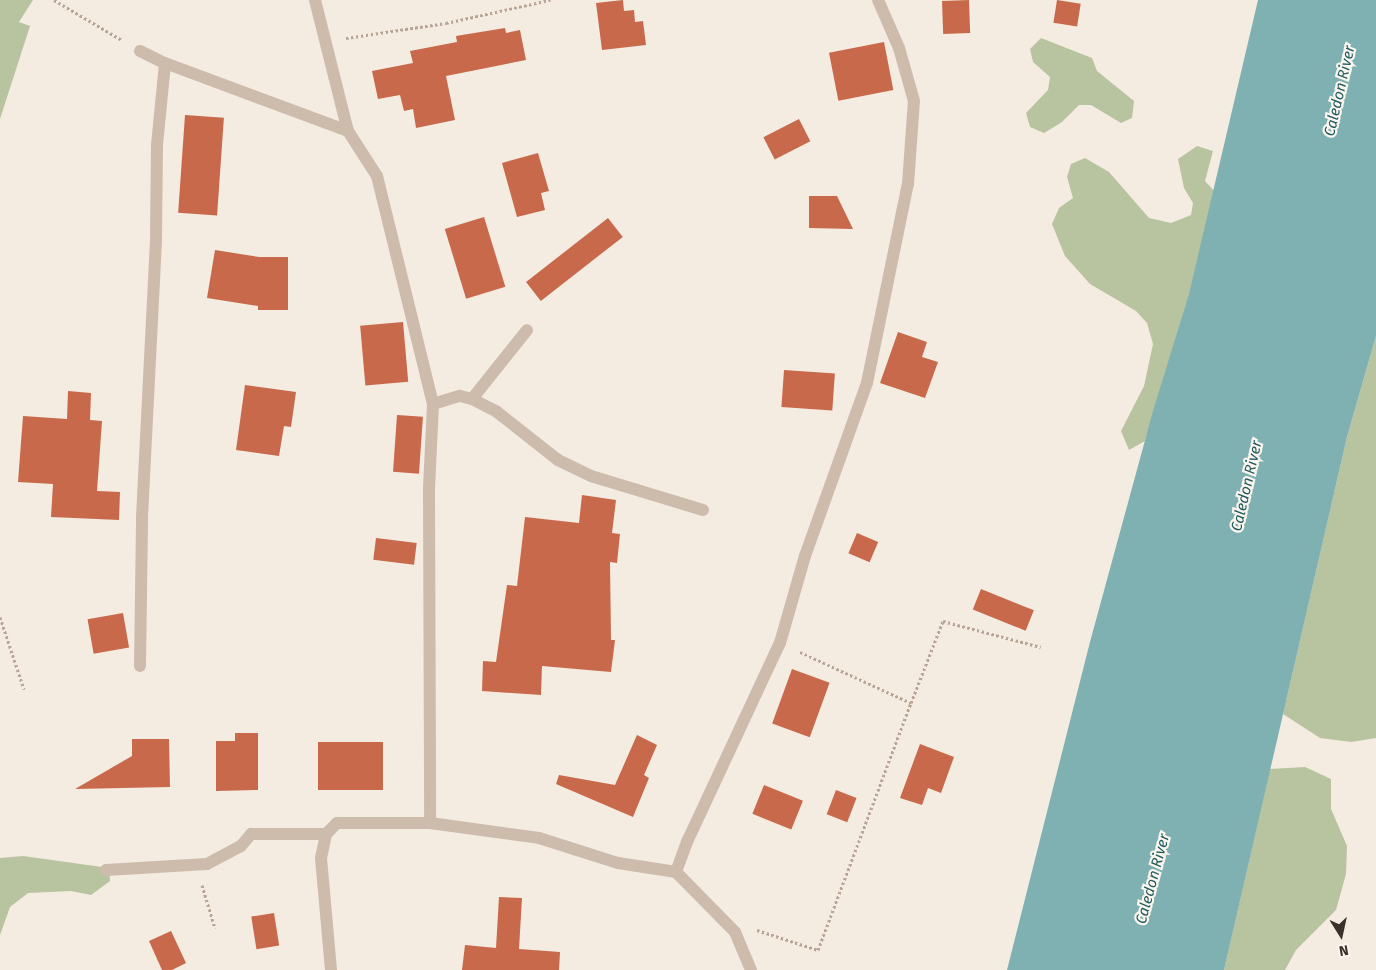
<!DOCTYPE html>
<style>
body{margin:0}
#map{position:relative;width:1376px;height:970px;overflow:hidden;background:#f4ebe1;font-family:"Fira Sans",sans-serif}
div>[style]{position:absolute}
.green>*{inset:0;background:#b8c4a0}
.water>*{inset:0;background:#7fb0b2}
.building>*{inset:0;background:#c8694b;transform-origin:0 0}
.path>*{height:3px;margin-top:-1.5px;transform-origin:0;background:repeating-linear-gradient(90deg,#b9a596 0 2.5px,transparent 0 5px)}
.lane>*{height:12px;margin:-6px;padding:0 6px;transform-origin:6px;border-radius:6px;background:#cdbbac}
.street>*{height:12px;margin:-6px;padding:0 6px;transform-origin:6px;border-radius:6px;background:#cdbbac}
span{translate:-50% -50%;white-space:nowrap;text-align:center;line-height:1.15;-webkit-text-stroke:4.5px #fbf5ee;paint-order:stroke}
.water-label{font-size:15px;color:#1f5a5e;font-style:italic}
.north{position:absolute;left:1316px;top:910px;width:50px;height:50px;-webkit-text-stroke:4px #fbf5ee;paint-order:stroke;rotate:170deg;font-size:14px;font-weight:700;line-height:20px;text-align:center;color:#3b302b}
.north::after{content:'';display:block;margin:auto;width:18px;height:22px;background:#3b302b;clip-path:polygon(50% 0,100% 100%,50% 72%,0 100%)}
</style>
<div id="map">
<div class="green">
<i style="clip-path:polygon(0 0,33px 0,19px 22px,30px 26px,0 119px)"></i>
<i style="clip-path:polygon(1041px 38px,1092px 58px,1097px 71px,1134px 101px,1132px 118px,1121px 123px,1091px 105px,1079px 105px,1062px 122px,1044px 133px,1030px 127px,1026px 113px,1048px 90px,1050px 77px,1033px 62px,1030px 49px)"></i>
<i style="clip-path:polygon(1197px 146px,1213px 151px,1205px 181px,1219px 196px,1145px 441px,1129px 450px,1121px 431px,1144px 386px,1153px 344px,1147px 323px,1136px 311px,1090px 284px,1065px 256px,1052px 224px,1059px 208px,1073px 198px,1067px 177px,1071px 164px,1085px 158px,1109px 172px,1149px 218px,1171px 223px,1191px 215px,1193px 203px,1184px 188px,1178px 159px)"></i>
<i style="clip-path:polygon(1376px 336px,1376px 738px,1351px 742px,1320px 738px,1283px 714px,1347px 437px)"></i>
<i style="clip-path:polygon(1305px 767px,1331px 779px,1331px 809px,1347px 846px,1346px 874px,1336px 910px,1296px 950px,1285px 970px,1224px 970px,1270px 769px)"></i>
<i style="clip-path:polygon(23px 856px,109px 868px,110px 881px,91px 895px,71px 891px,28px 893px,10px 907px,0 935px,0 858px)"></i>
</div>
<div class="water">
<i style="clip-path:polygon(1258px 0,1376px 0,1376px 336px,1347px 437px,1224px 970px,1007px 970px,1090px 642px,1153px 411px,1189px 294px)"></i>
</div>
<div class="building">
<i style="clip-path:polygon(623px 0,624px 11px,634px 10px,635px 22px,643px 21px,646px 45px,602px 50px,596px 3px)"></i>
<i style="left:969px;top:0;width:33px;height:27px;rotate:88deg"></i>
<i style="left:1057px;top:0;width:24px;height:23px;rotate:9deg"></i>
<i style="clip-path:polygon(505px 28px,506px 33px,520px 30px,526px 60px,446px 76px,455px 120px,416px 128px,413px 109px,404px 111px,400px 95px,378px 99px,372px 71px,413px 63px,410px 51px,457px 42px,456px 36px)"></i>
<i style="left:884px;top:42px;width:49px;height:56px;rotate:79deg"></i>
<i style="left:185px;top:115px;width:39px;height:98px;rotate:4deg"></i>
<i style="left:799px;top:119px;width:25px;height:40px;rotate:63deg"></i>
<i style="clip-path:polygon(538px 153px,549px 191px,541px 193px,545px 210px,517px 217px,502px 163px)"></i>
<i style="clip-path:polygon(809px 196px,837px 196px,853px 229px,809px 228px)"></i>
<i style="left:484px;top:217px;width:73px;height:41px;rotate:73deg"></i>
<i style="left:608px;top:218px;width:24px;height:104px;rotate:52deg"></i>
<i style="clip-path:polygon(215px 250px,259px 257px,288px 257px,288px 310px,258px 310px,258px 306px,207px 298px)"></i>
<i style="left:403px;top:322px;width:60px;height:43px;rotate:85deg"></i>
<i style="clip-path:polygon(898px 332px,927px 342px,922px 357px,938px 362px,925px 398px,880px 383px)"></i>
<i style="left:784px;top:370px;width:51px;height:37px;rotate:4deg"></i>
<i style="clip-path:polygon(245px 385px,296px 392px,291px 427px,284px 426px,279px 456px,236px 450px)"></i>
<i style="clip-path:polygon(68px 391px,91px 393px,90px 420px,102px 421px,97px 491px,120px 492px,119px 520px,51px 517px,53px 484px,18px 482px,23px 416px,67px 419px)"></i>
<i style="left:397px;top:415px;width:26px;height:57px;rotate:4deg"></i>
<i style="clip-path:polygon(582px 495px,616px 500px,612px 533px,620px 534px,617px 563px,610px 562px,611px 640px,615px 640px,611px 672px,542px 666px,541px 695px,482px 691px,483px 661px,496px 662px,507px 585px,517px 586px,525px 517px,579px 523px)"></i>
<i style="left:857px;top:533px;width:23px;height:22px;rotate:23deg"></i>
<i style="left:376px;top:538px;width:41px;height:22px;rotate:7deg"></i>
<i style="left:981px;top:589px;width:57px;height:22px;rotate:22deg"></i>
<i style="left:123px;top:613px;width:35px;height:36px;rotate:80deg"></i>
<i style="left:792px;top:669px;width:40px;height:58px;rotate:20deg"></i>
<i style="clip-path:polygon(235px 733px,258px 733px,258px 790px,216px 791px,216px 741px,235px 741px)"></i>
<i style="clip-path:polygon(637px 735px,657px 745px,644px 775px,649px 778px,633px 817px,556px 784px,559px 775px,615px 785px)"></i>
<i style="clip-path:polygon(132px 739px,169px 739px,170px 787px,75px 789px,132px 756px)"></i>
<i style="left:318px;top:742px;width:65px;height:48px"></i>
<i style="clip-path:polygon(920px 744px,954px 757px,941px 793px,928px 788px,922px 805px,900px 798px)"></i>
<i style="left:764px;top:785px;width:42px;height:31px;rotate:22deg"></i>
<i style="left:836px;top:790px;width:22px;height:26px;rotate:21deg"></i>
<i style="clip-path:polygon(499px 897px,522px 898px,519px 949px,560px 952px,559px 970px,462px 970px,465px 945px,496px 948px)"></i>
<i style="left:274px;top:913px;width:33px;height:23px;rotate:81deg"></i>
<i style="clip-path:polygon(171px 931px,186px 963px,172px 970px,162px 970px,149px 941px)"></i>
</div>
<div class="path">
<i style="left:54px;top:0;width:79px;rotate:30.5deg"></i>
<i style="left:346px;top:38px;width:101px;rotate:-8.5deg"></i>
<i style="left:446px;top:23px;width:107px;rotate:-12.5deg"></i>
<i style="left:0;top:617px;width:76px;rotate:71.6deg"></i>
<i style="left:800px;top:652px;width:122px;rotate:24.7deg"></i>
<i style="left:911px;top:703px;width:88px;rotate:-68.7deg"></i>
<i style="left:943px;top:621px;width:101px;rotate:14.9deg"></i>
<i style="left:202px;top:885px;width:45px;rotate:73.2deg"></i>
<i style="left:757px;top:930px;width:64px;rotate:18.2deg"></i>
<i style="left:818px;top:950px;width:264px;rotate:-69.4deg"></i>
</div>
<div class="lane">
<i style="left:472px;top:399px;width:88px;rotate:-51.4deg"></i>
<i style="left:433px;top:404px;width:28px;rotate:-17deg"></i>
<i style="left:460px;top:396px;width:12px;rotate:14deg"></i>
<i style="left:472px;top:399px;width:28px;rotate:27deg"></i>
<i style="left:497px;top:412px;width:78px;rotate:38.2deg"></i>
<i style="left:558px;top:460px;width:37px;rotate:26deg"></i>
<i style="left:591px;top:476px;width:117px;rotate:16.9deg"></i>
<i style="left:106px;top:870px;width:101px;rotate:-3.4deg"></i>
<i style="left:207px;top:864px;width:38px;rotate:-28deg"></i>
<i style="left:241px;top:846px;width:16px;rotate:-50deg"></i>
<i style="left:251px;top:834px;width:75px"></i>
</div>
<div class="street">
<i style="left:315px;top:0;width:135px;rotate:75.9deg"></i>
<i style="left:348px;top:131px;width:54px;rotate:57.2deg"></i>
<i style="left:377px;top:176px;width:235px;rotate:76.2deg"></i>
<i style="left:433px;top:404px;width:86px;rotate:92.7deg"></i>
<i style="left:429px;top:490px;width:333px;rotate:89.8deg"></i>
<i style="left:140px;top:51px;width:28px;rotate:26deg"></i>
<i style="left:165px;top:63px;width:195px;rotate:20.4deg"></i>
<i style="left:140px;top:666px;width:149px;rotate:-89.2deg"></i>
<i style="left:142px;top:517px;width:279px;rotate:-87.1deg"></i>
<i style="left:156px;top:238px;width:93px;rotate:-89.4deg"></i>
<i style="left:157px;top:145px;width:82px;rotate:-84.4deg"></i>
<i style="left:676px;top:872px;width:32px;rotate:-70deg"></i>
<i style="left:687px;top:842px;width:220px;rotate:-65deg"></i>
<i style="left:780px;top:643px;width:91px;rotate:-74deg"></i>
<i style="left:805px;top:556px;width:184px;rotate:-70.3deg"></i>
<i style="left:867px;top:383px;width:203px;rotate:-78.4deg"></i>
<i style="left:908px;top:184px;width:83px;rotate:-85.9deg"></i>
<i style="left:914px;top:101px;width:55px;rotate:-105.8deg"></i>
<i style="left:899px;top:48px;width:52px;rotate:-113.6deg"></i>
<i style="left:331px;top:970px;width:112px;rotate:-95.1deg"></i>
<i style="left:321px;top:858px;width:25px;rotate:-78deg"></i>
<i style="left:326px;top:834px;width:16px;rotate:-45deg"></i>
<i style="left:337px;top:823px;width:93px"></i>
<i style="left:430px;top:823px;width:110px;rotate:7.8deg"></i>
<i style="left:539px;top:838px;width:83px;rotate:17.6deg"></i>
<i style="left:618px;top:863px;width:59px;rotate:8.8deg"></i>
<i style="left:676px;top:872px;width:84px;rotate:45.5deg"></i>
<i style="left:735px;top:932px;width:41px;rotate:67.2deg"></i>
</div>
<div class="water-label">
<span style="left:1340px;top:91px;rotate:-77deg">Caledon River</span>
<span style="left:1247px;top:486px;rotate:-77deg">Caledon River</span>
<span style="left:1153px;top:879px;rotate:-75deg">Caledon River</span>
</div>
<div class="north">N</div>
</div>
